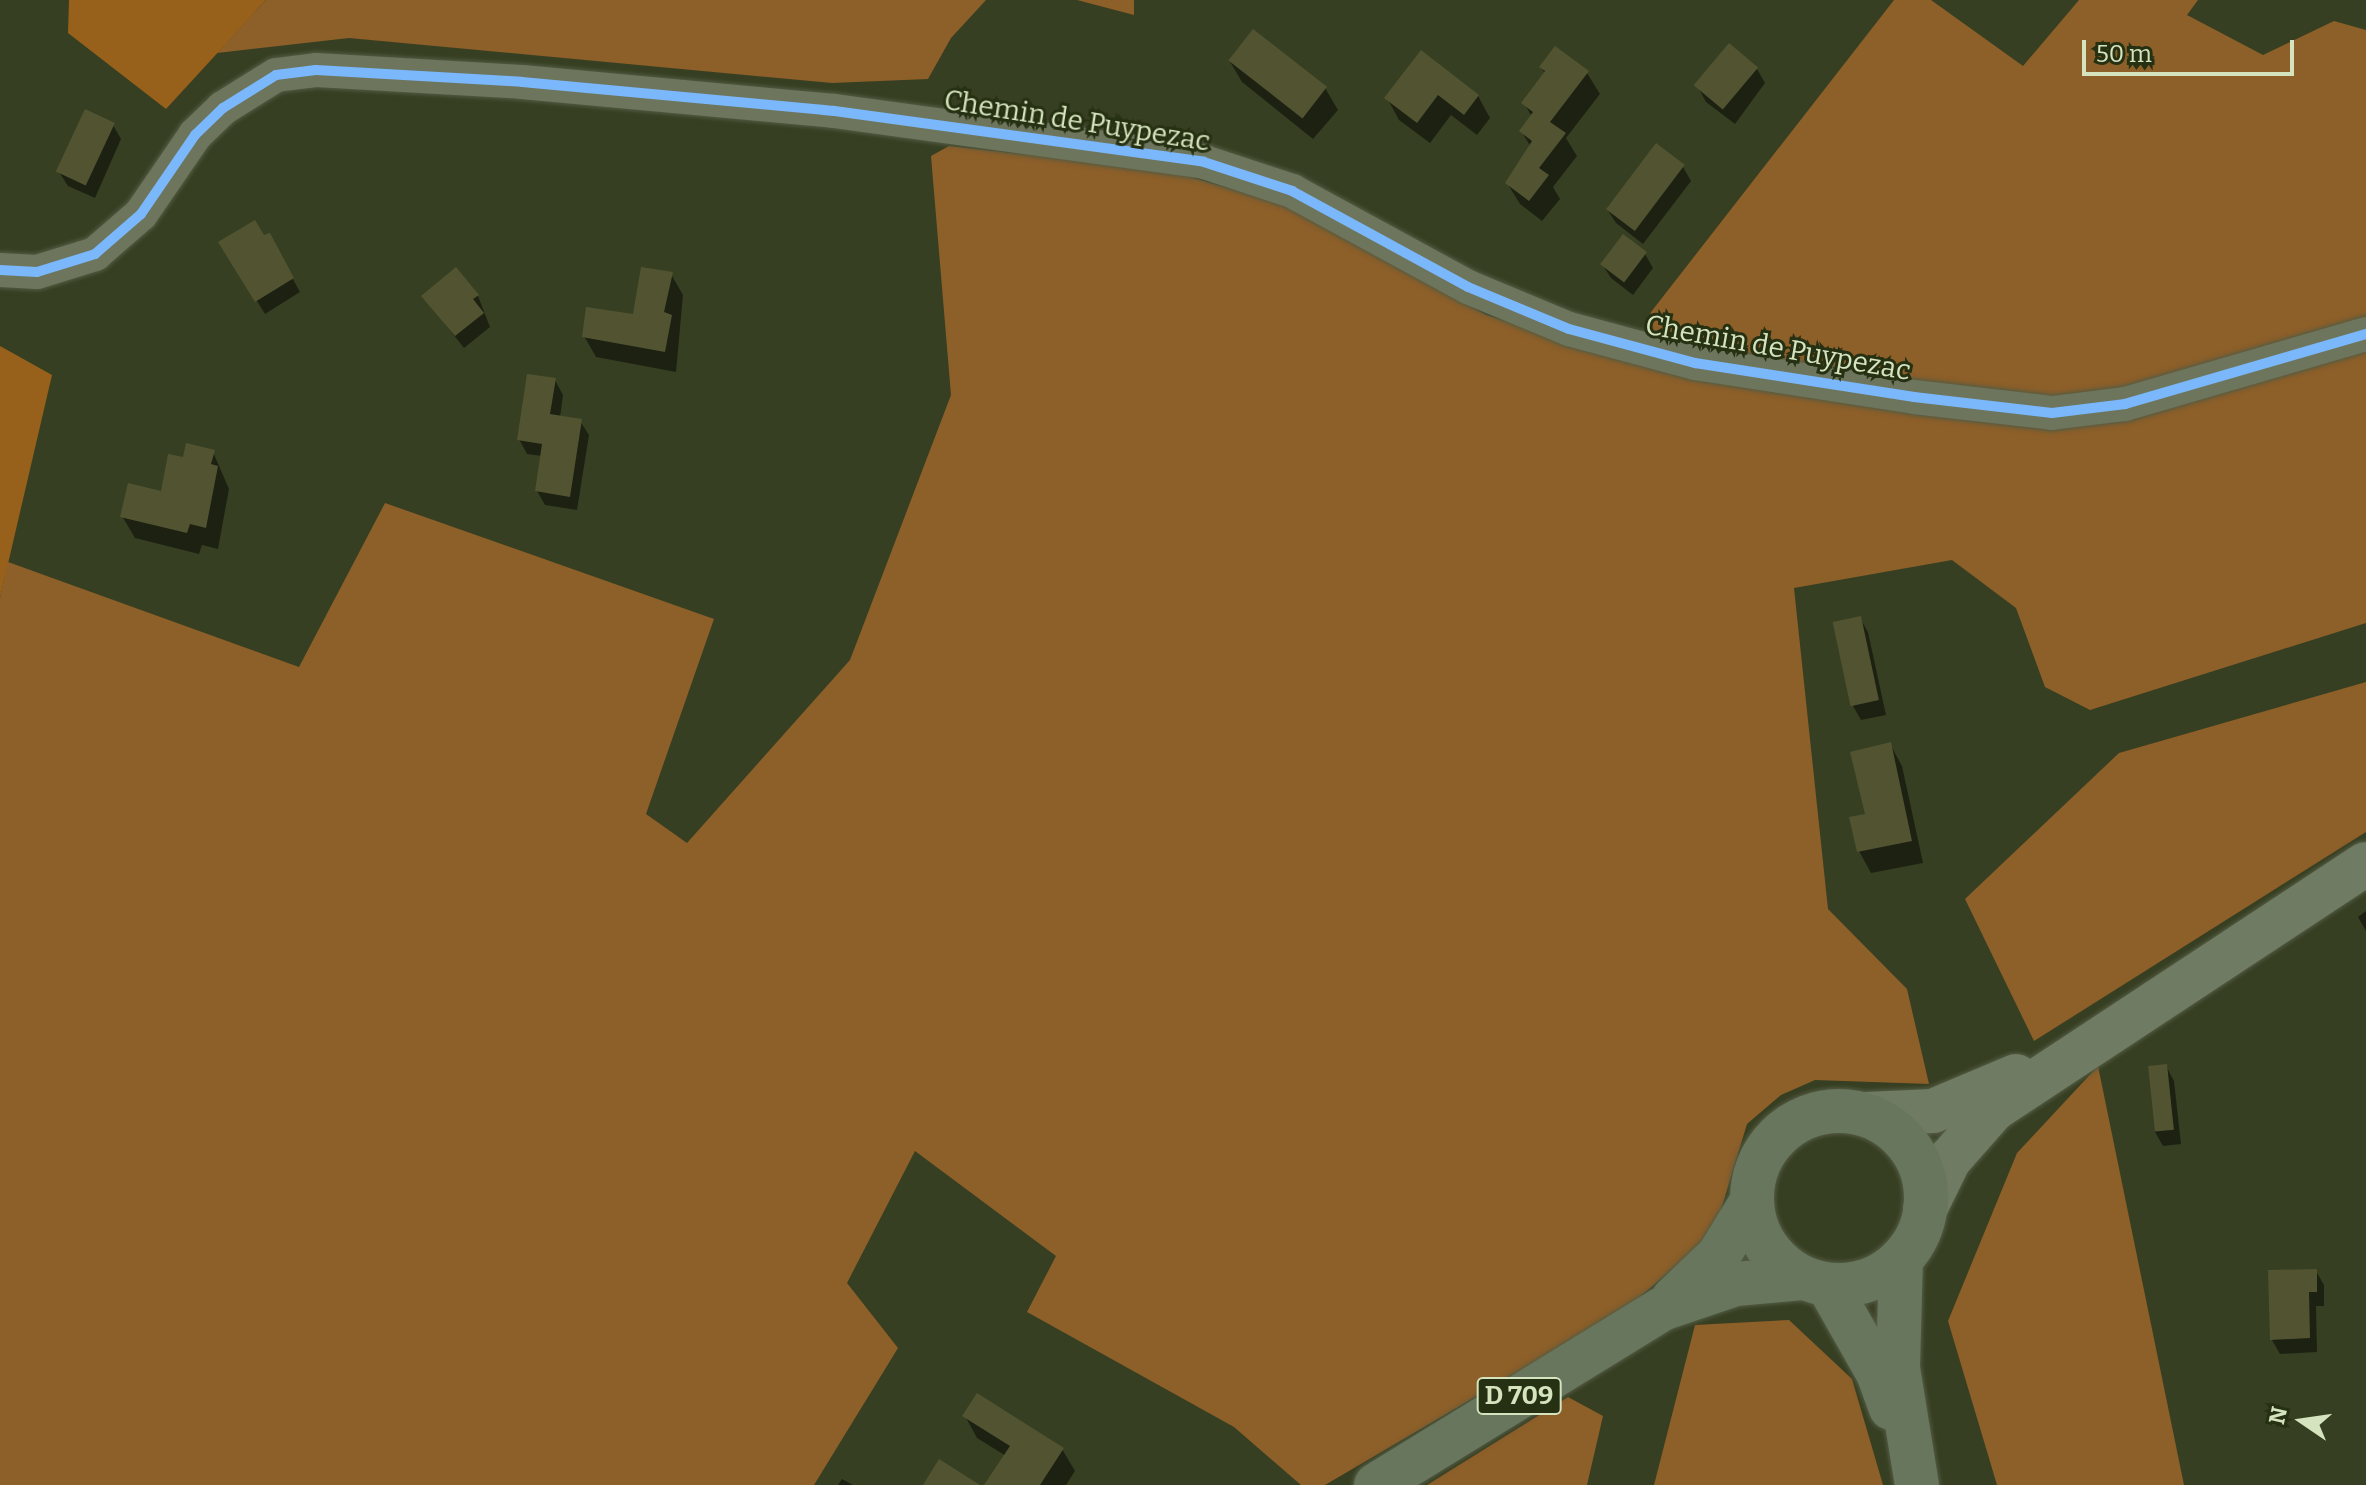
<!DOCTYPE html>
<style>
body{margin:0}
#map{position:relative;width:2366px;height:1485px;overflow:hidden;background:#373f22;font-family:Bitter,serif}
div>[style]{position:absolute}
.green>*{inset:0;background:#8d5f29}
.forest>*{inset:0;background:#98611b}
.shadow>*{inset:0;background:#0007}
.building>*{inset:0;background:#525431;transform-origin:0 0}
.roads{filter:drop-shadow(0 0 2px #535b43) drop-shadow(0 0 2px #535b43)}
.minor>*{height:34px;margin:-17px;padding:0 17px;transform-origin:17px;border-radius:17px;background:#6d755c}
.secondary>*{height:44px;margin:-22px;padding:0 22px;transform-origin:22px;border-radius:22px;background:#707b63}
.primary>*{height:44px;margin:-22px;padding:0 22px;transform-origin:22px;border-radius:22px;background:#68765e}
.primary>.ring{margin:-22px;padding:0;box-sizing:content-box;background:none;border:44px solid #68765e;border-radius:50%}
.cycleway>*{height:10px;margin:-5px;padding:0 5px;transform-origin:5px;border-radius:5px;background:#7ab7fb}
span{translate:-50% -50%;white-space:nowrap;text-align:center;line-height:1.15;-webkit-text-stroke:6px #263012;paint-order:stroke}
.shield-label span{padding:2px 6px;background:#263012;border:2px solid;border-radius:6px;-webkit-text-stroke-width:0}
.shield-label{font-size:26px;color:#d5e3be;font-weight:700}
.street-label{font-size:28px;color:#d5e3be}
.north{position:absolute;left:2262px;top:1381px;width:80px;height:80px;-webkit-text-stroke:6px #263012;paint-order:stroke;rotate:283deg;font-size:22px;font-weight:700;line-height:32px;text-align:center;color:#d5e3be}
.north::after{content:'';display:block;margin:auto;width:28px;height:36px;background:#d5e3be;clip-path:polygon(50% 0,100% 100%,50% 72%,0 100%)}
.scale{position:absolute;left:2082px;top:40px;width:212px;height:36px;box-sizing:border-box;border:4px solid #d5e3be;border-top:0;padding-left:10px;font-size:24px;line-height:28px;white-space:nowrap;color:#d5e3be;-webkit-text-stroke:6px #263012;paint-order:stroke}
</style>
<div id="map">
<div class="green">
<i style="clip-path:polygon(266px 0,986px 0,951px 38px,928px 79px,832px 83px,349px 38px,217px 53px)"></i>
<i style="clip-path:polygon(1077px 0,1134px 0,1134px 15px)"></i>
<i style="clip-path:polygon(1894px 0,1931px 0,2023px 66px,2079px 0,2198px 0,2187px 15px,2263px 55px,2334px 21px,2366px 30px,2366px 623px,2090px 710px,2045px 687px,2016px 608px,1952px 560px,1794px 588px,1828px 909px,1907px 989px,1929px 1084px,1815px 1080px,1781px 1095px,1747px 1124px,1714px 1233px,1627px 1308px,1325px 1485px,1301px 1485px,1234px 1427px,1027px 1312px,1056px 1256px,915px 1151px,847px 1283px,898px 1348px,814px 1485px,0 1485px,0 598px,8px 562px,299px 667px,385px 503px,714px 619px,646px 814px,687px 843px,850px 660px,951px 395px,931px 156px,949px 146px,1170px 171px,1285px 205px,1486px 315px,1639px 363px,1651px 312px)"></i>
<i style="clip-path:polygon(2366px 682px,2366px 832px,2034px 1041px,1965px 899px,2119px 753px)"></i>
<i style="clip-path:polygon(2098px 1066px,2184px 1485px,1997px 1485px,1948px 1321px,2017px 1153px)"></i>
<i style="clip-path:polygon(1789px 1320px,1852px 1379px,1883px 1485px,1654px 1485px,1695px 1325px)"></i>
<i style="clip-path:polygon(1568px 1397px,1603px 1416px,1587px 1485px,1427px 1485px)"></i>
</div>
<div class="forest">
<i style="clip-path:polygon(69px 0,266px 0,166px 109px,68px 33px)"></i>
<i style="clip-path:polygon(0 346px,52px 375px,0 598px)"></i>
</div>
<div class="shadow">
<i style="clip-path:polygon(1421px 53px,1478px 96px,1490px 118px,1477px 135px,1451px 115px,1430px 143px,1399px 120px,1387px 98px)"></i>
<i style="clip-path:polygon(1229px 60px,1325px 88px,1338px 110px,1313px 139px,1242px 82px)"></i>
<i style="clip-path:polygon(1541px 67px,1587px 73px,1600px 94px,1566px 138px,1577px 156px,1553px 187px,1560px 199px,1542px 221px,1520px 204px,1507px 183px,1531px 147px,1521px 131px,1532px 117px,1524px 103px,1545px 74px)"></i>
<i style="clip-path:polygon(1757px 69px,1765px 83px,1735px 124px,1706px 102px,1698px 87px)"></i>
<i style="clip-path:polygon(113px 125px,121px 139px,95px 198px,68px 186px,59px 172px)"></i>
<i style="clip-path:polygon(1683px 167px,1691px 181px,1643px 244px,1616px 223px,1607px 209px)"></i>
<i style="clip-path:polygon(269px 236px,300px 292px,265px 314px,221px 243px)"></i>
<i style="clip-path:polygon(1645px 254px,1653px 268px,1633px 295px,1611px 278px,1602px 264px)"></i>
<i style="clip-path:polygon(671px 274px,683px 295px,676px 372px,596px 357px,584px 336px,634px 317px)"></i>
<i style="clip-path:polygon(423px 296px,478px 296px,490px 327px,464px 348px)"></i>
<i style="clip-path:polygon(555px 380px,563px 395px,560px 418px,580px 421px,589px 435px,577px 510px,545px 505px,537px 491px,542px 456px,527px 454px,519px 439px)"></i>
<i style="clip-path:polygon(213px 452px,229px 489px,218px 549px,202px 545px,199px 554px,135px 538px,122px 516px,163px 493px,185px 459px)"></i>
<i style="clip-path:polygon(1860px 618px,1868px 632px,1886px 715px,1861px 720px,1853px 706px,1834px 623px)"></i>
<i style="clip-path:polygon(1890px 744px,1902px 766px,1923px 863px,1871px 873px,1859px 851px)"></i>
<i style="clip-path:polygon(2366px 911px,2366px 931px,2358px 917px)"></i>
<i style="clip-path:polygon(2166px 1066px,2174px 1081px,2181px 1144px,2163px 1146px,2155px 1132px)"></i>
<i style="clip-path:polygon(2316px 1271px,2324px 1285px,2324px 1306px,2316px 1306px,2317px 1352px,2280px 1354px,2272px 1340px)"></i>
<i style="clip-path:polygon(965px 1416px,1062px 1449px,1075px 1471px,1066px 1485px,986px 1485px,1006px 1456px,977px 1438px)"></i>
<i style="clip-path:polygon(842px 1479px,853px 1485px,838px 1485px)"></i>
</div>
<div class="building">
<i style="left:1253px;top:29px;width:94px;height:40px;rotate:38deg"></i>
<i style="left:1729px;top:43px;width:38px;height:55px;rotate:40deg"></i>
<i style="clip-path:polygon(1555px 46px,1589px 71px,1550px 122px,1566px 133px,1539px 168px,1549px 175px,1529px 201px,1505px 183px,1532px 141px,1519px 131px,1533px 112px,1521px 103px,1545px 71px,1539px 67px)"></i>
<i style="clip-path:polygon(1421px 50px,1479px 95px,1464px 115px,1438px 95px,1417px 123px,1384px 98px)"></i>
<i style="left:85px;top:109px;width:33px;height:69px;rotate:25deg"></i>
<i style="left:1656px;top:143px;width:36px;height:83px;rotate:37deg"></i>
<i style="clip-path:polygon(255px 220px,264px 235px,270px 233px,294px 278px,255px 302px,218px 242px)"></i>
<i style="left:1623px;top:234px;width:30px;height:38px;rotate:37deg"></i>
<i style="clip-path:polygon(456px 267px,479px 295px,473px 299px,484px 313px,455px 336px,421px 296px)"></i>
<i style="clip-path:polygon(641px 267px,673px 272px,664px 312px,672px 315px,665px 352px,582px 337px,586px 307px,633px 314px)"></i>
<i style="clip-path:polygon(527px 374px,556px 378px,550px 414px,582px 419px,570px 497px,535px 491px,542px 444px,517px 440px)"></i>
<i style="clip-path:polygon(186px 443px,215px 450px,211px 464px,218px 466px,206px 528px,190px 524px,187px 533px,120px 517px,128px 483px,161px 491px,168px 454px,183px 457px)"></i>
<i style="left:1861px;top:616px;width:86px;height:29px;rotate:78deg"></i>
<i style="clip-path:polygon(1891px 742px,1912px 841px,1857px 852px,1849px 817px,1865px 814px,1850px 752px)"></i>
<i style="left:2167px;top:1064px;width:66px;height:19px;rotate:84deg"></i>
<i style="clip-path:polygon(2317px 1269px,2317px 1292px,2309px 1292px,2310px 1338px,2270px 1340px,2268px 1270px)"></i>
<i style="clip-path:polygon(977px 1393px,1064px 1448px,1040px 1485px,984px 1485px,1010px 1446px,962px 1416px)"></i>
<i style="clip-path:polygon(939px 1459px,980px 1485px,923px 1485px)"></i>
</div>
<div class="roads">
<div class="minor">
<i style="left:0;top:270px;width:37px;rotate:3deg"></i>
<i style="left:37px;top:272px;width:61px;rotate:-17.2deg"></i>
<i style="left:95px;top:254px;width:61px;rotate:-41deg"></i>
<i style="left:141px;top:214px;width:96px;rotate:-55.6deg"></i>
<i style="left:195px;top:135px;width:39px;rotate:-44deg"></i>
<i style="left:223px;top:108px;width:62px;rotate:-31.9deg"></i>
<i style="left:276px;top:75px;width:40px;rotate:-7.1deg"></i>
<i style="left:316px;top:70px;width:206px;rotate:3.3deg"></i>
<i style="left:522px;top:82px;width:313px;rotate:5.3deg"></i>
<i style="left:834px;top:111px;width:373px;rotate:7.8deg"></i>
<i style="left:1204px;top:162px;width:93px;rotate:18.2deg"></i>
<i style="left:1292px;top:191px;width:200px;rotate:28.6deg"></i>
<i style="left:1468px;top:287px;width:109px;rotate:22.6deg"></i>
<i style="left:1569px;top:329px;width:131px;rotate:15.1deg"></i>
<i style="left:1695px;top:363px;width:222px;rotate:8.8deg"></i>
<i style="left:1914px;top:397px;width:139px;rotate:6.6deg"></i>
<i style="left:2052px;top:413px;width:74px;rotate:-7deg"></i>
<i style="left:2125px;top:404px;width:251px;rotate:-16.2deg"></i>
</div>
<div class="secondary">
<i style="left:1866px;top:1114px;width:67px;rotate:-2.6deg"></i>
<i style="left:1933px;top:1111px;width:90px;rotate:-22.9deg"></i>
<i style="left:1925px;top:1209px;width:55px;rotate:-63.9deg"></i>
<i style="left:1949px;top:1160px;width:68px;rotate:-48.6deg"></i>
<i style="left:1994px;top:1109px;width:445px;rotate:-33.4deg"></i>
</div>
<div class="primary">
<i class="ring" style="left:1752px;top:1111px;width:130px;height:130px"></i>
<i style="left:1901px;top:1259px;width:109px;rotate:91.6deg"></i>
<i style="left:1898px;top:1368px;width:119px;rotate:80.8deg"></i>
<i style="left:1828px;top:1285px;width:101px;rotate:60.4deg"></i>
<i style="left:1878px;top:1373px;width:37px;rotate:70deg"></i>
<i style="left:1673px;top:1299px;width:64px;rotate:-43.7deg"></i>
<i style="left:1719px;top:1255px;width:63px;rotate:-58.6deg"></i>
<i style="left:1376px;top:1485px;width:336px;rotate:-31.6deg"></i>
<i style="left:1662px;top:1309px;width:78px;rotate:-18.7deg"></i>
<i style="left:1736px;top:1284px;width:67px;rotate:-5.1deg"></i>
</div>
</div>
<div class="cycleway">
<i style="left:0;top:270px;width:37px;rotate:3deg"></i>
<i style="left:37px;top:272px;width:61px;rotate:-17.2deg"></i>
<i style="left:95px;top:254px;width:61px;rotate:-41deg"></i>
<i style="left:141px;top:214px;width:96px;rotate:-55.6deg"></i>
<i style="left:195px;top:135px;width:39px;rotate:-44deg"></i>
<i style="left:223px;top:108px;width:62px;rotate:-31.9deg"></i>
<i style="left:276px;top:75px;width:40px;rotate:-7.1deg"></i>
<i style="left:316px;top:70px;width:206px;rotate:3.3deg"></i>
<i style="left:522px;top:82px;width:313px;rotate:5.3deg"></i>
<i style="left:834px;top:111px;width:373px;rotate:7.8deg"></i>
<i style="left:1204px;top:162px;width:93px;rotate:18.2deg"></i>
<i style="left:1292px;top:191px;width:200px;rotate:28.6deg"></i>
<i style="left:1468px;top:287px;width:109px;rotate:22.6deg"></i>
<i style="left:1569px;top:329px;width:131px;rotate:15.1deg"></i>
<i style="left:1695px;top:363px;width:222px;rotate:8.8deg"></i>
<i style="left:1914px;top:397px;width:139px;rotate:6.6deg"></i>
<i style="left:2052px;top:413px;width:74px;rotate:-7deg"></i>
<i style="left:2125px;top:404px;width:251px;rotate:-16.2deg"></i>
</div>
<div class="shield-label">
<span style="left:1519px;top:1396px">D 709</span>
</div>
<div class="street-label">
<span style="left:1077px;top:121px;rotate:9deg">Chemin de Puypezac</span>
<span style="left:1778px;top:348px;rotate:10deg">Chemin de Puypezac</span>
</div>
<div class="north">N</div>
<div class="scale">50 m</div>
</div>
